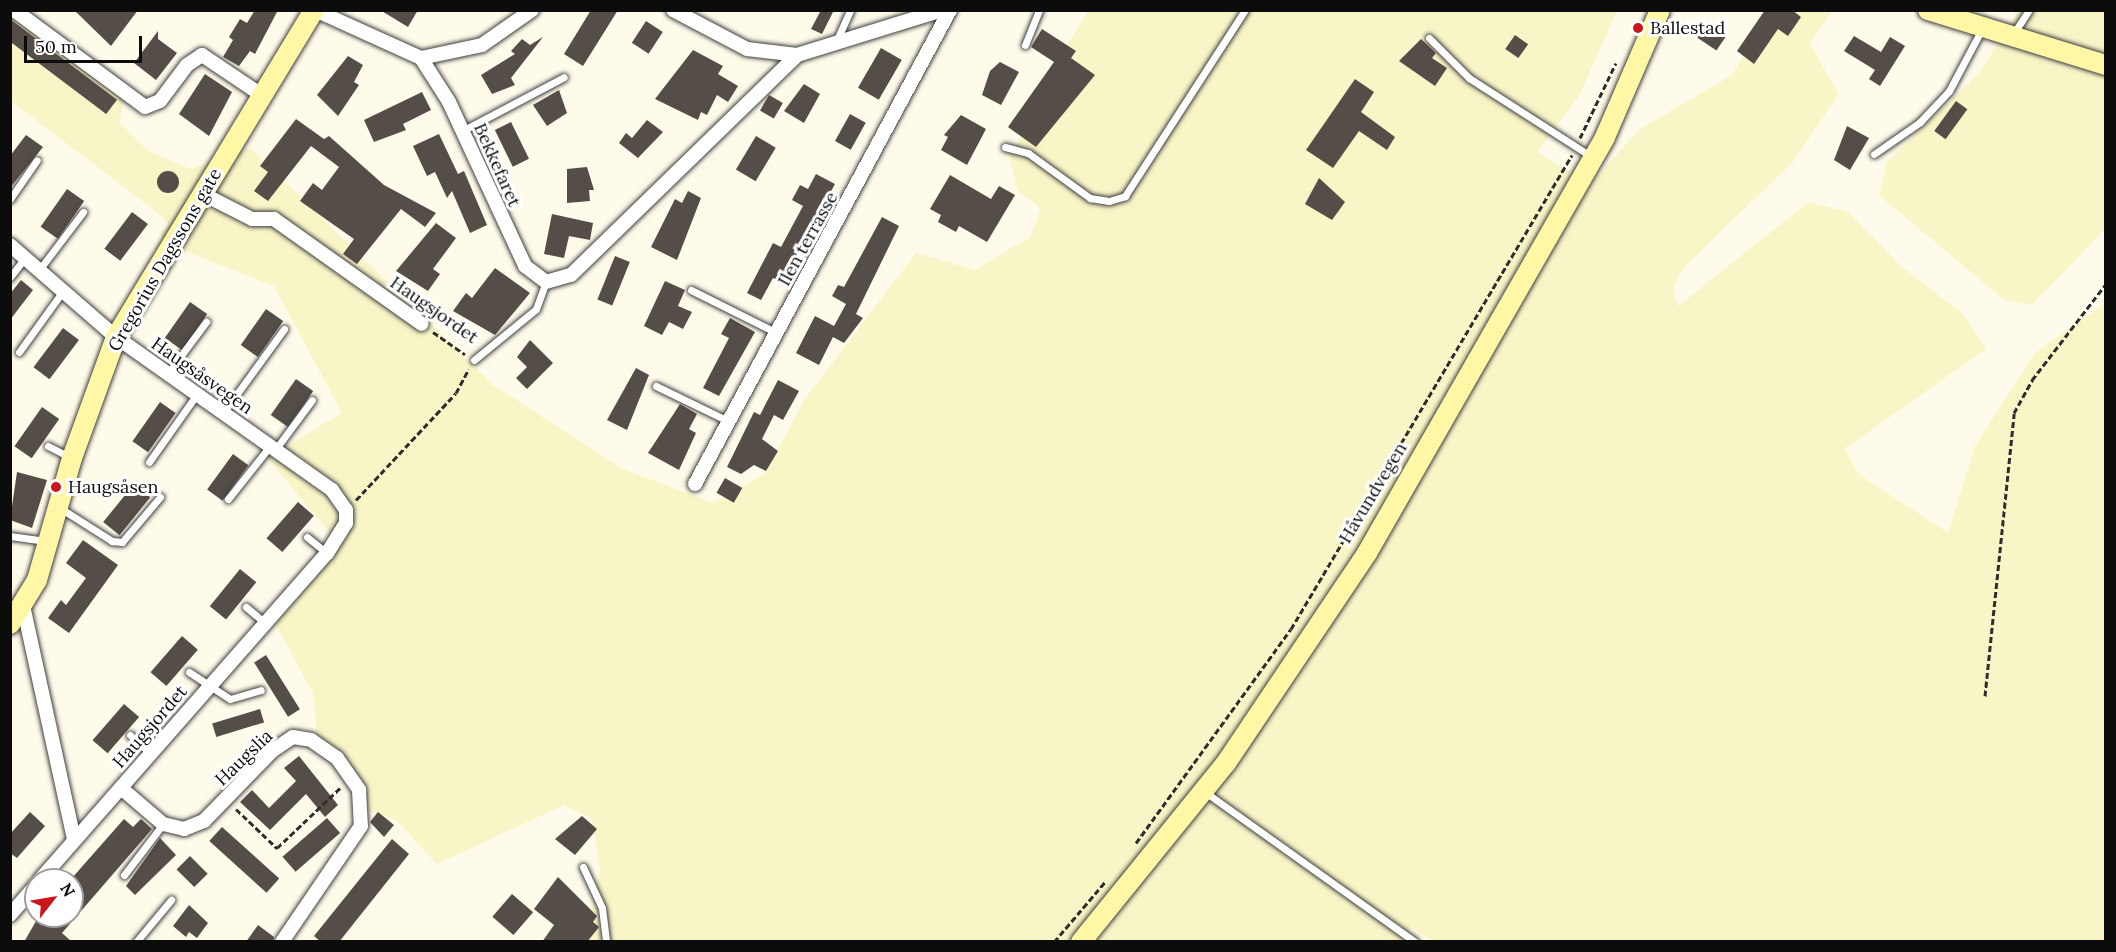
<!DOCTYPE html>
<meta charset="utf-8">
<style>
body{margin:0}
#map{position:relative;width:2116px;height:952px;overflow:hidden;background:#fffbea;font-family:Lora,serif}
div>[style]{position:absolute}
.farmland>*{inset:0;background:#f8f5c7}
.building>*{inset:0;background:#554d47;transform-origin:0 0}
.round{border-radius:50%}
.path>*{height:3px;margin-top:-1.5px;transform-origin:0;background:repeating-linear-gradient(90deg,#2e2e2e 0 6px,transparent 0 9px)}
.roads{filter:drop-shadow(0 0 2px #3f3f3f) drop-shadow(0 0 2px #3f3f3f)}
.lane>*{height:7px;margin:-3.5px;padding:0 3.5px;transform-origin:3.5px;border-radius:3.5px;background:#fff}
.street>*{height:14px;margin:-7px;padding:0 7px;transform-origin:7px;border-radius:7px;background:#fff}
.secondary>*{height:20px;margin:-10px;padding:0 10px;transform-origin:10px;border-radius:10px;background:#fff7a5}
.dots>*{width:16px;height:16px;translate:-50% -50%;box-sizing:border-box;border:3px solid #fff;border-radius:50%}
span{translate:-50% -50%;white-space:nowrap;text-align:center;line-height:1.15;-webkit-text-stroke:6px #fff;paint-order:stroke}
.poi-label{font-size:18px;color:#0c0c0c}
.left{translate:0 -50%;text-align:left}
.street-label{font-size:18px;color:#0c0c0c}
.frame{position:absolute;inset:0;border:12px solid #0c0c0c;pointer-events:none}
.north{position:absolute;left:24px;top:868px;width:60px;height:60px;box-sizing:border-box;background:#fff;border:2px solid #9e9e9e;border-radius:50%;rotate:59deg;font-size:16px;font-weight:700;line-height:24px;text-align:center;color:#0c0c0c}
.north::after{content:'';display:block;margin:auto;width:21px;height:27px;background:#ca151a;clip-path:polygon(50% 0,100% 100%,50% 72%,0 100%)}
.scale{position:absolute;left:24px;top:36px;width:118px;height:27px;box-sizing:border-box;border:3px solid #0c0c0c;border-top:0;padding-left:8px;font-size:18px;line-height:21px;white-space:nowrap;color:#0c0c0c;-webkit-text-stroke:4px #fff;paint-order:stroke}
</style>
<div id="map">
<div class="farmland">
<i style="clip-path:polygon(11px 11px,127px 90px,119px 122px,148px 151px,191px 169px,250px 148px,493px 385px,623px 469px,713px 503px,765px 474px,805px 399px,916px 253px,975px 270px,1030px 237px,1041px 209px,1017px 190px,1009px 154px,1048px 103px,1057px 62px,1088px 11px,1617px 11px,1579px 96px,1537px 152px,1590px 184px,1640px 129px,1732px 75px,1771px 11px,1833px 11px,1809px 43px,1839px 94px,1792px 163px,1683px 268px,1673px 288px,1678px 306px,1809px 202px,1848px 212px,1903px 268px,1964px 315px,1986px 349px,1844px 449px,1860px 475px,1948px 533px,1975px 446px,2035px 353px,2105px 303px,2105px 941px,1433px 942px,1411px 927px,1400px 942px,587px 941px,600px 869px,592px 819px,564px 805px,437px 864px,396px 820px,364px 809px,317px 734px,313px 693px,271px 616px,336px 540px,267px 458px,342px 413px,274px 286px,169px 245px,160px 234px,168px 224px,159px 214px,11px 101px)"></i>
<i style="clip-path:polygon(2018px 11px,2105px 11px,2105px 229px,2032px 305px,2004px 300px,1879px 195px,1887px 162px,1980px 72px)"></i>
</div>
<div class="building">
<i style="clip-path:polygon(74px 10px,138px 10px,111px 46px)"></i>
<i style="clip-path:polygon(255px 10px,278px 10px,255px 54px,250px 51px,239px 66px,223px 57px,233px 40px,229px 37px,240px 19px,247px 23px)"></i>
<i style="clip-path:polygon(380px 10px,418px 10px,408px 27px)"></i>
<i style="clip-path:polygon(591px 10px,618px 10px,583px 66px,564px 54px)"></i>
<i style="clip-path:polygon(821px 10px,834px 10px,822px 34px,811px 29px)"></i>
<i style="clip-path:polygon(1765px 10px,1792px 10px,1801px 17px,1788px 36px,1778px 29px,1754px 64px,1737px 51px)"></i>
<i style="left:10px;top:19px;width:134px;height:18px;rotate:37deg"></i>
<i style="left:646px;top:21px;width:20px;height:26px;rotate:33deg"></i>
<i style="left:1708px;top:22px;width:23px;height:19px;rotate:34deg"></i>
<i style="clip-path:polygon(1042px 29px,1076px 51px,1071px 58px,1095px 75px,1036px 147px,1008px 127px,1054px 62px,1031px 47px)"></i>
<i style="clip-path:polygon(158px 31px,158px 39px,177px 53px,156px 80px,134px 63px)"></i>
<i style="left:1515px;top:35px;width:16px;height:17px;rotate:35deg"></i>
<i style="clip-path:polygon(1854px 36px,1881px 52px,1890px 37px,1905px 46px,1880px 86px,1869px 79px,1875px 70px,1844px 51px)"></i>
<i style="clip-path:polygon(543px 37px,511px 78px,515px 85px,492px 94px,481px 75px,515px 54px,511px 51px,522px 39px,530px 45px)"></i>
<i style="clip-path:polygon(1421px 39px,1436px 53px,1432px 58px,1447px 68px,1435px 86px,1399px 61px)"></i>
<i style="left:881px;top:48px;width:24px;height:46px;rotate:30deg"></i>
<i style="clip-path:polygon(693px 50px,723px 66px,718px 74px,738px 86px,728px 102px,717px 95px,707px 115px,701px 112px,698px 120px,655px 99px)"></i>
<i style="clip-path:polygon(348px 56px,363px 65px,354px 82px,359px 85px,338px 116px,317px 95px)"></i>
<i style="clip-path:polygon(1000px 62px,1019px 72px,1001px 105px,982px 95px,990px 71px)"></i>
<i style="clip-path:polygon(205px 74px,232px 92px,209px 136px,179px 114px)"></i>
<i style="clip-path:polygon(1355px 79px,1374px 92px,1361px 112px,1395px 137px,1387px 150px,1359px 131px,1333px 168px,1306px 150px)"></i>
<i style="clip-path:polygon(804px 84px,820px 94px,804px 123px,784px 111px)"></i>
<i style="clip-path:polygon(559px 90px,567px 113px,547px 126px,533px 105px)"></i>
<i style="clip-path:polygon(422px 92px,431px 110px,403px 124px,406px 130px,374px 142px,364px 120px)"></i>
<i style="left:769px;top:95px;width:16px;height:18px;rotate:30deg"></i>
<i style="left:1956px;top:101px;width:14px;height:37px;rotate:36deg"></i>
<i style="left:850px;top:114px;width:18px;height:31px;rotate:29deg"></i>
<i style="clip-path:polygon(961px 115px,986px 129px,967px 165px,941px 150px,948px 137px,944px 135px)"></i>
<i style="clip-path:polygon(296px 119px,324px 139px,329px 136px,384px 185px,436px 213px,425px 227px,401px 209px,357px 264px,343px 254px,354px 239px,300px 201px,313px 183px,322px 190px,339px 167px,311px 146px,268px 201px,254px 191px,268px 172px,260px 166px)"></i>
<i style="clip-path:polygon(647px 120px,663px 132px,638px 158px,619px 143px,626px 133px,632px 138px)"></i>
<i style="left:511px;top:122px;width:41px;height:18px;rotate:64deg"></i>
<i style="clip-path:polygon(1847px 126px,1869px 138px,1850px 170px,1834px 160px)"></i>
<i style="clip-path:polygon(439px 134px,458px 174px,464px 171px,487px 225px,470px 233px,452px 191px,447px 198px,435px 172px,427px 176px,413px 146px)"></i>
<i style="clip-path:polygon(26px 135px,43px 147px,10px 188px,10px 156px)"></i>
<i style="left:756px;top:136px;width:23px;height:39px;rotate:31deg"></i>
<i style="clip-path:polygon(587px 167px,594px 190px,589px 190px,590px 201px,567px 203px,567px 169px)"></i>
<i class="round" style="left:157px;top:171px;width:22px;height:22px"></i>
<i style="clip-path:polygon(816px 174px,835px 184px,782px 282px,773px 278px,761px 300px,747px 293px,773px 243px,781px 247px,803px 206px,792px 200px,800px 185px,808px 189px)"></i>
<i style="clip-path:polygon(950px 175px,991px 199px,999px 186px,1015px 195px,987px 242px,959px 226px,956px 232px,938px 222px,941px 215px,930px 209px)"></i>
<i style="clip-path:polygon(1319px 178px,1345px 202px,1332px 220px,1305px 204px)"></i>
<i style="left:67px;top:189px;width:21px;height:46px;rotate:35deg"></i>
<i style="clip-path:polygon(688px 191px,701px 198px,677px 260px,651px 247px,675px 199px,682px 203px)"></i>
<i style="left:132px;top:212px;width:20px;height:46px;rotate:37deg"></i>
<i style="clip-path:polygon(552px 214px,593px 223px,590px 240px,569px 236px,564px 258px,544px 254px)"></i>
<i style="clip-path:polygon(882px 217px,899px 226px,856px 314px,863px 318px,844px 343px,833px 337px,819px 365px,796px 353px,815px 316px,834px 326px,846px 304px,832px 296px,838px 285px,844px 287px)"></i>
<i style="clip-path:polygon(436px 223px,456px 238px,433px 269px,440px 274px,428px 291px,396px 271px)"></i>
<i style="left:615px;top:256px;width:16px;height:47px;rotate:22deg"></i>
<i style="clip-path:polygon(495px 268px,530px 293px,495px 335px,453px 311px,466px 293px,472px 298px)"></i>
<i style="clip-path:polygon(21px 280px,33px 290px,10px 320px,10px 294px)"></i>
<i style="clip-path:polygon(665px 281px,685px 290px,678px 306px,692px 312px,683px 329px,669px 322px,662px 335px,644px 326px)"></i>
<i style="left:190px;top:302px;width:21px;height:44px;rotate:35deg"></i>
<i style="left:266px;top:309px;width:21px;height:44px;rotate:35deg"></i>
<i style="clip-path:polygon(730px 318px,755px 332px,719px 396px,703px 388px,729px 338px,721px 334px)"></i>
<i style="left:63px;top:328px;width:20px;height:49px;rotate:37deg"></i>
<i style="clip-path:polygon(530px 340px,553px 363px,527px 389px,516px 378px,527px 367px,517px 357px)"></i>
<i style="clip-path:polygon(636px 368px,649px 375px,627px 430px,607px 420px)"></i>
<i style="left:296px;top:379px;width:21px;height:44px;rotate:35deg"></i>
<i style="clip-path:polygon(778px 380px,799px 391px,783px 420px,774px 415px,762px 439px,778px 451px,766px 471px,754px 465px,741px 474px,727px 467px,754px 412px,760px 415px)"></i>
<i style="left:160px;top:402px;width:19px;height:48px;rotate:35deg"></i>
<i style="clip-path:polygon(680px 404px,697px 414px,689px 429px,696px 433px,679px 470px,648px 453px)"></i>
<i style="left:42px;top:407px;width:21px;height:48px;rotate:35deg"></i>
<i style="left:233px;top:454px;width:19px;height:44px;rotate:36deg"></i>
<i style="clip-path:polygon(17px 472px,47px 480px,32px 528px,10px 520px)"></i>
<i style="left:725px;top:478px;width:20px;height:17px;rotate:30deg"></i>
<i style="left:134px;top:484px;width:21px;height:49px;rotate:39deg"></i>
<i style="left:298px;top:502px;width:21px;height:48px;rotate:41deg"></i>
<i style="clip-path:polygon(83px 540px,118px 565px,69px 633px,48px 618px,61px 600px,66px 605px,86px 578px,66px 563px)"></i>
<i style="left:240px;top:569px;width:21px;height:48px;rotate:39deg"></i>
<i style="left:182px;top:636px;width:21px;height:48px;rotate:41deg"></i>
<i style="left:266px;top:655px;width:64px;height:14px;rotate:58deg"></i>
<i style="left:124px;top:704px;width:20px;height:48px;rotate:41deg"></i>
<i style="left:260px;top:709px;width:14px;height:50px;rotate:73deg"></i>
<i style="clip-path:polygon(299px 756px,338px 805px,325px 817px,306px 794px,270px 830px,240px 802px,252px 790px,269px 808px,296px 781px,284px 768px)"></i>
<i style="clip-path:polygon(30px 812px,45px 826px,17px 858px,10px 853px,10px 834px)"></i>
<i style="clip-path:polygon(378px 812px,394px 825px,384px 837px,370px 822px)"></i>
<i style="clip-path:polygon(582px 816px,597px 829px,575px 855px,555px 839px)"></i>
<i style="left:327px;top:818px;width:20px;height:59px;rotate:49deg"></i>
<i style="clip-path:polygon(124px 819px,133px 827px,141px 819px,152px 829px,62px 933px,72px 942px,24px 942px,39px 916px,72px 916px,72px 878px)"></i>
<i style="left:222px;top:827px;width:77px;height:19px;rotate:42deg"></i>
<i style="clip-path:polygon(160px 838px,176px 855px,135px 895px,126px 886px)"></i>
<i style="clip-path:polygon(392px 839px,409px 854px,339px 942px,321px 942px,314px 936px)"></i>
<i style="left:190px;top:856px;width:25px;height:19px;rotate:45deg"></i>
<i style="clip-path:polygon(558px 877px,597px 916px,593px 922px,599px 927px,587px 942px,542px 942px,554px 925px,534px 909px)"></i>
<i style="left:512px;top:894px;width:28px;height:30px;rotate:41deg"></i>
<i style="clip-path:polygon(189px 905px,208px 923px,197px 938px,189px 932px,186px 937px,173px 926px)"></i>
<i style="clip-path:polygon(258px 925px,274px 937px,273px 942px,246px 942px)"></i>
</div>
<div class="path">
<i style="left:1580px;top:138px;width:83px;rotate:-64.4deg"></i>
<i style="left:433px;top:332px;width:39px;rotate:35deg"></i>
<i style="left:356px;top:500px;width:146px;rotate:-46.9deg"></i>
<i style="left:456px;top:393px;width:27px;rotate:-62deg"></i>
<i style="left:1985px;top:696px;width:284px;rotate:-84.1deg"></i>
<i style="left:2014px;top:413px;width:38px;rotate:-61deg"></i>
<i style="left:2032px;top:380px;width:121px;rotate:-52.4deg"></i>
<i style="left:236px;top:809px;width:57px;rotate:43.6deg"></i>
<i style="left:277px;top:848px;width:88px;rotate:-43.6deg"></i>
<i style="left:1136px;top:843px;width:264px;rotate:-54.1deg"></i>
<i style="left:1291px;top:629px;width:551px;rotate:-59.34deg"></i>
<i style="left:1054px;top:942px;width:80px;rotate:-49.6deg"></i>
</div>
<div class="roads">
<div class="lane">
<i style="left:2014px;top:33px;width:27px;rotate:-57deg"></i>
<i style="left:1429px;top:38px;width:57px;rotate:45deg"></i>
<i style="left:1469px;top:78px;width:146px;rotate:32.7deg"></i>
<i style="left:836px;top:42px;width:35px;rotate:-66deg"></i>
<i style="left:1025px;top:45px;width:38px;rotate:-68deg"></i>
<i style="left:462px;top:131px;width:115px;rotate:-27.9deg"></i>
<i style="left:1005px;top:147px;width:24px;rotate:15deg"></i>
<i style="left:1028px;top:153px;width:77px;rotate:36deg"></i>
<i style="left:1090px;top:198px;width:19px;rotate:9deg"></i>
<i style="left:1109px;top:201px;width:17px;rotate:-17deg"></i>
<i style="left:1125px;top:196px;width:221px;rotate:-57.2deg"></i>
<i style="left:1874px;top:154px;width:56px;rotate:-34.8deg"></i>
<i style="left:1920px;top:122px;width:42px;rotate:-46.9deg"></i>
<i style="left:1949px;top:91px;width:70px;rotate:-62deg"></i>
<i style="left:10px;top:199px;width:47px;rotate:-55.3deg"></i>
<i style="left:39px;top:270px;width:73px;rotate:-52.8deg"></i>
<i style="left:10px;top:277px;width:24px;rotate:-52deg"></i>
<i style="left:691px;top:290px;width:96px;rotate:26.6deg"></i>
<i style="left:19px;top:352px;width:75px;rotate:-54.2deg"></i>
<i style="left:474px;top:360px;width:80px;rotate:-39.4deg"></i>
<i style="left:536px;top:309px;width:29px;rotate:-70deg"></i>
<i style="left:168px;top:373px;width:64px;rotate:-53.3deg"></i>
<i style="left:656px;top:386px;width:80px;rotate:25.9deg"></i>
<i style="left:223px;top:413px;width:104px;rotate:-54deg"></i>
<i style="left:48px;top:446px;width:25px;rotate:27deg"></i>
<i style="left:275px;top:450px;width:62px;rotate:-53.5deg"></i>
<i style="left:149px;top:462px;width:83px;rotate:-54.8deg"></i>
<i style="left:228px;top:499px;width:68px;rotate:-51.6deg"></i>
<i style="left:60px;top:508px;width:62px;rotate:32.4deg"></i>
<i style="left:112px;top:541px;width:10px;rotate:6deg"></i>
<i style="left:122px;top:542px;width:59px;rotate:-49.8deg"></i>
<i style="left:10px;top:536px;width:36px;rotate:8deg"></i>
<i style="left:307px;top:537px;width:26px;rotate:39deg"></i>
<i style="left:246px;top:607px;width:23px;rotate:40deg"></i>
<i style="left:189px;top:672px;width:49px;rotate:33.4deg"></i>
<i style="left:230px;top:699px;width:32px;rotate:-16deg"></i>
<i style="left:130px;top:735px;width:30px;rotate:42deg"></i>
<i style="left:1205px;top:792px;width:258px;rotate:35.5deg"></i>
<i style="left:583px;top:867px;width:45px;rotate:65.1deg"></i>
<i style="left:602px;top:908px;width:34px;rotate:83deg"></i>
<i style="left:124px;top:875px;width:64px;rotate:-52.6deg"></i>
<i style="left:136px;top:942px;width:55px;rotate:-50.2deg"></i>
</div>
<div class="street">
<i style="left:14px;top:10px;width:163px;rotate:36.5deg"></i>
<i style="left:145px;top:107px;width:16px;rotate:-22deg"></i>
<i style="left:160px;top:101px;width:45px;rotate:-53.1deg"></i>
<i style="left:187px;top:65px;width:18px;rotate:-34deg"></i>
<i style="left:202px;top:55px;width:73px;rotate:33.9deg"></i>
<i style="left:315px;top:10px;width:116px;rotate:24.4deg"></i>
<i style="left:421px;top:58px;width:52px;rotate:57.5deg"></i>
<i style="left:449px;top:102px;width:181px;rotate:65.1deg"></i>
<i style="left:525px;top:266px;width:26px;rotate:37deg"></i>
<i style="left:546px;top:282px;width:26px;rotate:-16deg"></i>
<i style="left:571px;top:275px;width:315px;rotate:-44.2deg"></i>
<i style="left:673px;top:10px;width:84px;rotate:27.8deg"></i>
<i style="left:747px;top:49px;width:50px;rotate:6.8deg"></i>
<i style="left:797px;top:55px;width:152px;rotate:-17.2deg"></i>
<i style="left:421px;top:58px;width:62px;rotate:-12deg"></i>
<i style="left:482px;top:45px;width:61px;rotate:-35deg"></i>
<i style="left:201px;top:193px;width:57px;rotate:27deg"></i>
<i style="left:252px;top:219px;width:22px"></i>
<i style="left:274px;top:219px;width:181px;rotate:35.4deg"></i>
<i style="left:10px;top:245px;width:140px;rotate:41deg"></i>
<i style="left:116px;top:337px;width:265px;rotate:35.3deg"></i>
<i style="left:332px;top:490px;width:24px;rotate:55deg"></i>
<i style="left:346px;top:510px;width:13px;rotate:90deg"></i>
<i style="left:346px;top:523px;width:36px;rotate:122deg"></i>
<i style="left:327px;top:553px;width:435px;rotate:131.3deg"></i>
<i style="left:695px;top:484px;width:538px;rotate:-61.72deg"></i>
<i style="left:24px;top:610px;width:235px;rotate:77.7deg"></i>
<i style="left:121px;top:788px;width:55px;rotate:40.6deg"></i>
<i style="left:163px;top:824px;width:22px;rotate:13deg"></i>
<i style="left:184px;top:829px;width:22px;rotate:-22deg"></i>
<i style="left:204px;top:821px;width:98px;rotate:-45.8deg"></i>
<i style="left:272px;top:751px;width:25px;rotate:-34deg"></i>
<i style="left:293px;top:737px;width:18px;rotate:9deg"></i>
<i style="left:311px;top:740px;width:32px;rotate:35deg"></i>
<i style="left:337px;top:758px;width:39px;rotate:55deg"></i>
<i style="left:359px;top:790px;width:36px;rotate:87deg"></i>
<i style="left:361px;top:826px;width:140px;rotate:124.3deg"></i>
<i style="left:10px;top:915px;width:40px;rotate:-49deg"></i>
</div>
<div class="secondary">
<i style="left:1928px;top:10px;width:186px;rotate:17.2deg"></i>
<i style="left:10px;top:624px;width:52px;rotate:-58.5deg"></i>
<i style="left:37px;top:580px;width:127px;rotate:-74deg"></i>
<i style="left:72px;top:458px;width:129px;rotate:-70deg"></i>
<i style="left:116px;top:337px;width:382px;rotate:-58.8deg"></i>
<i style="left:1081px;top:942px;width:230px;rotate:-51deg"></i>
<i style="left:1226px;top:763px;width:253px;rotate:-56.1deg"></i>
<i style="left:1367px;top:553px;width:479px;rotate:-60.2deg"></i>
<i style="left:1605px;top:137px;width:138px;rotate:-66.6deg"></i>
</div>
</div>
<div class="dots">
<i style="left:1638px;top:28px;background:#ca151a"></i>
<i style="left:56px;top:487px;background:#ca151a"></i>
</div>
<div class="poi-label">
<span class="left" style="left:1650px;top:28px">Ballestad</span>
<span class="left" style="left:68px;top:487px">Haugsåsen</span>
</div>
<div class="street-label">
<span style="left:497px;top:165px;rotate:66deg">Bekkefaret</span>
<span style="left:808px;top:239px;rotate:-61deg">Ilen terrasse</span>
<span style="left:165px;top:260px;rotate:-60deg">Gregorius Dagssons gate</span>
<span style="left:434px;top:310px;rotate:35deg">Haugsjordet</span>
<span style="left:202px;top:376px;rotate:35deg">Haugsåsvegen</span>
<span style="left:1373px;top:493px;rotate:-59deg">Håvundvegen</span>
<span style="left:150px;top:727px;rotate:-49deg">Haugsjordet</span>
<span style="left:244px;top:758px;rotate:-44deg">Haugslia</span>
</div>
<div class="frame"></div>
<div class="north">N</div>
<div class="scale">50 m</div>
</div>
